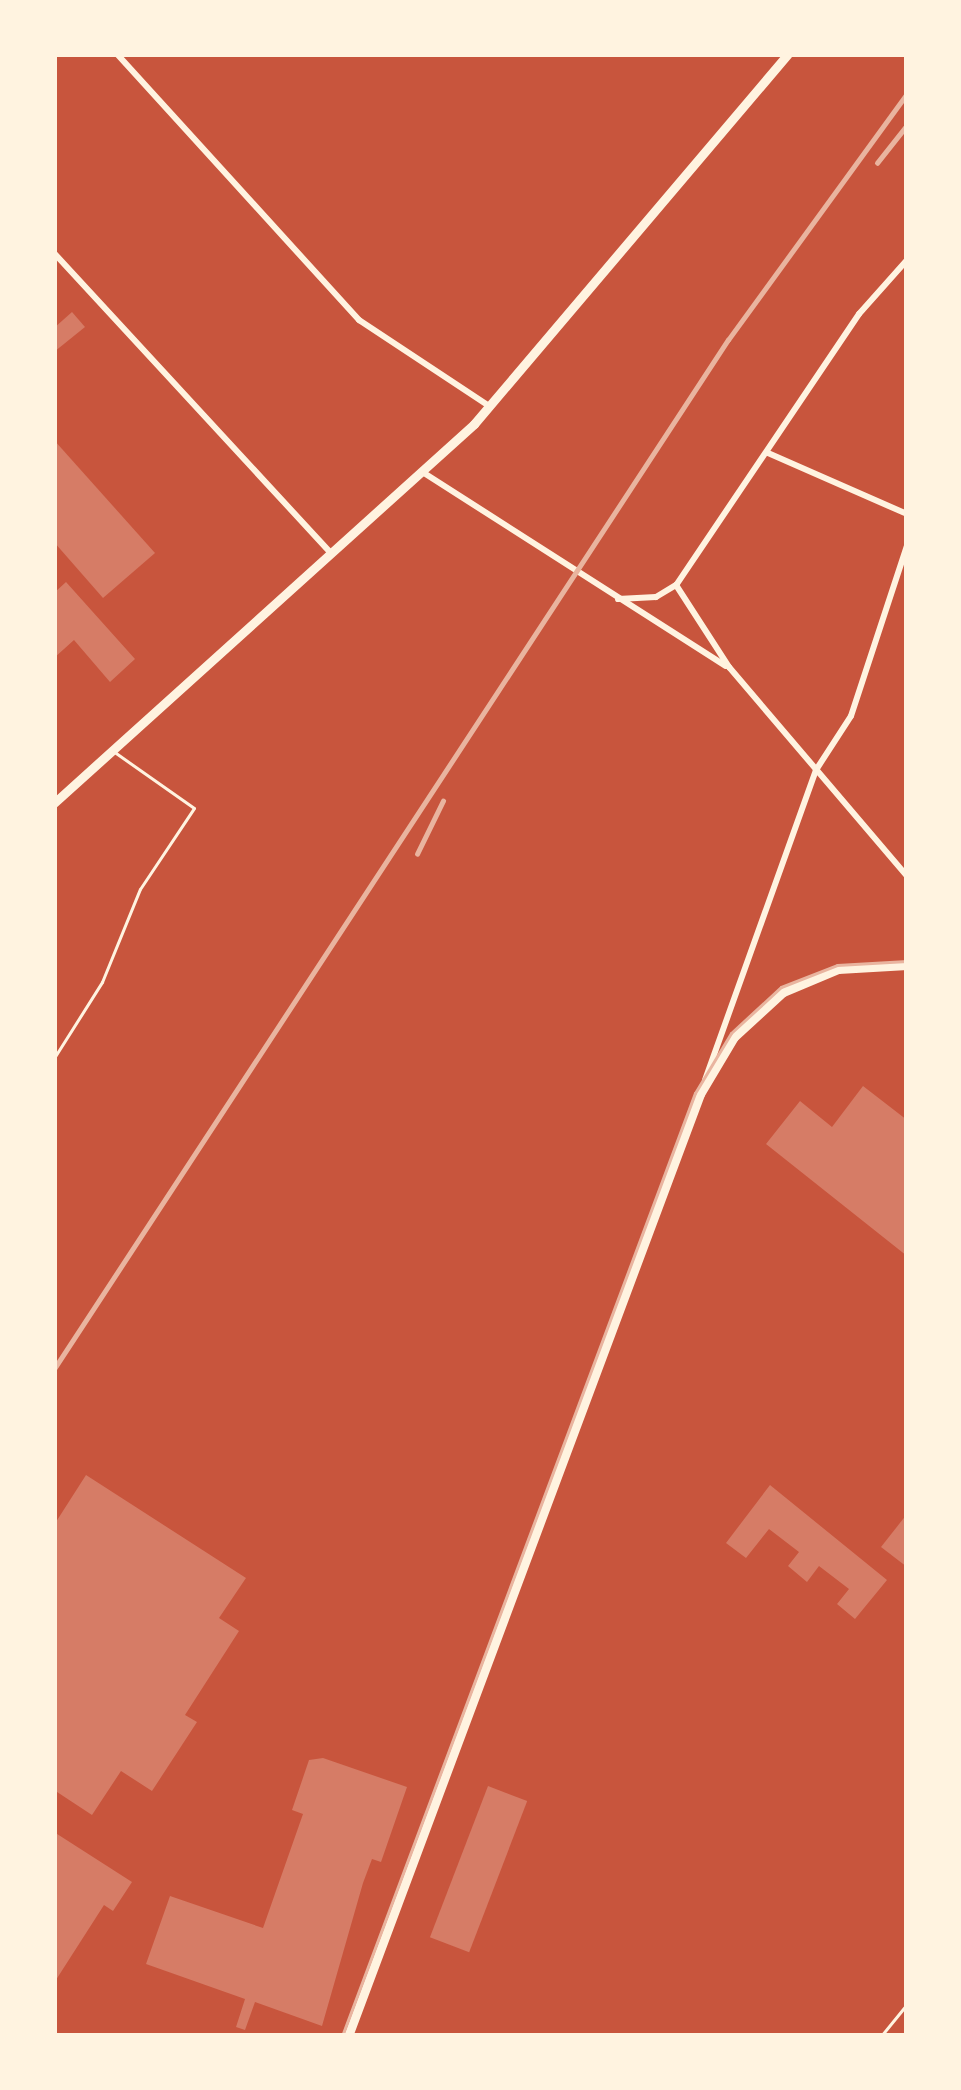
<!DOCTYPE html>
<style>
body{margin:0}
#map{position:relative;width:961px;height:2090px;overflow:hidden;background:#c8553d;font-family:"Fira Sans Condensed",sans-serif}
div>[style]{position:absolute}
.building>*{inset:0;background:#d67c66;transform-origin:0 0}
.service>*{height:3px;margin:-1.5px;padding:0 1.5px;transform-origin:1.5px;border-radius:1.5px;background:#fff3e0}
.minor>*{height:6px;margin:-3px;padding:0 3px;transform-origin:3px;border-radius:3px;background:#fff3e0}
.tertiary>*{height:9px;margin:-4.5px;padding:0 4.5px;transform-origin:4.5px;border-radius:4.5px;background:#fff3e0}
.tram>*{height:3px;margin:-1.5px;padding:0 1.5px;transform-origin:1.5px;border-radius:1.5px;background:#e9b49f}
.rail>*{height:4.5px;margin:-2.25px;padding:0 2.25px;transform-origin:2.25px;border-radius:2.25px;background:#e9b49f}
span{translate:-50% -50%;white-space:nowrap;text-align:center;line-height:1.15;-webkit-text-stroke:12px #fff3e0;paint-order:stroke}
.frame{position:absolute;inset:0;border:57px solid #fff3e0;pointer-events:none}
</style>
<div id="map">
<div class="building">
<i style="clip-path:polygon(72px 312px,85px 327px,54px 352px,54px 328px)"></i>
<i style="clip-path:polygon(54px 440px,155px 553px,103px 598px,54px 542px)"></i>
<i style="clip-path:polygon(66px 582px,135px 659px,110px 682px,74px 640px,54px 658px,54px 593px)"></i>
<i style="clip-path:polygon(863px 1086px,907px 1120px,907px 1256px,766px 1144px,800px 1101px,832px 1127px)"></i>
<i style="clip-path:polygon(86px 1475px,246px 1578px,219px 1618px,239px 1631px,185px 1715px,197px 1722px,152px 1791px,121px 1771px,92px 1815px,54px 1790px,54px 1525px)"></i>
<i style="clip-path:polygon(770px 1485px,887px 1580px,855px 1619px,837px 1604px,849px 1589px,819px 1566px,807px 1582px,788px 1566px,799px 1552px,769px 1529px,746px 1558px,726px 1543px)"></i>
<i style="clip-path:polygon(907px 1514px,907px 1567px,881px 1547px)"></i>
<i style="clip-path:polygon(323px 1758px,407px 1787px,381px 1862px,372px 1859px,363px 1883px,322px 2026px,255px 2002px,245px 2030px,236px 2027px,245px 1999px,146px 1964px,170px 1896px,263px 1928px,303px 1814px,292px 1810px,309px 1760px)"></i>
<i style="left:488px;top:1786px;width:42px;height:162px;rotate:21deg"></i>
<i style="clip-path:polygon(54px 1832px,132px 1882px,113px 1911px,104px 1905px,54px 1983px)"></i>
</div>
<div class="service">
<i style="left:54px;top:1058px;width:90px;rotate:-57.7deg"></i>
<i style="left:102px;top:982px;width:100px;rotate:-67.8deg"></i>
<i style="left:140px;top:889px;width:97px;rotate:-56.3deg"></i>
<i style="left:194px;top:808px;width:99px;rotate:-144.9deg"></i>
<i style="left:881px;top:2036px;width:41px;rotate:-50.9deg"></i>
</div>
<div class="minor">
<i style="left:117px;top:54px;width:360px;rotate:47.7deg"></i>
<i style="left:359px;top:320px;width:156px;rotate:33.5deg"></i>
<i style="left:54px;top:253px;width:408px;rotate:47.3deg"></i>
<i style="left:907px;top:260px;width:72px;rotate:131.6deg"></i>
<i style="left:859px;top:314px;width:327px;rotate:124deg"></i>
<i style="left:676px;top:585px;width:98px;rotate:57.1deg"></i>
<i style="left:729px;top:667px;width:275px;rotate:49.6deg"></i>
<i style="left:768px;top:453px;width:152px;rotate:23.7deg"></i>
<i style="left:424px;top:473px;width:358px;rotate:32.6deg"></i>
<i style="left:618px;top:599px;width:38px;rotate:-3deg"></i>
<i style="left:656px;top:597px;width:23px;rotate:-31deg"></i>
<i style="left:705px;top:1080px;width:329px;rotate:-70.3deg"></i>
<i style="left:816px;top:770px;width:64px;rotate:-57.1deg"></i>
<i style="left:851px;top:716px;width:179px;rotate:-71.8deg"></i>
</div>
<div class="tertiary">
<i style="left:54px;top:803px;width:566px;rotate:-42.06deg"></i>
<i style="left:474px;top:424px;width:485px;rotate:-49.7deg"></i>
<i style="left:348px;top:2036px;width:1006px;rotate:-69.51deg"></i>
<i style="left:700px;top:1094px;width:66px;rotate:-59.2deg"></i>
<i style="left:734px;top:1037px;width:67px;rotate:-42.6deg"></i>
<i style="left:783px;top:992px;width:60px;rotate:-22.7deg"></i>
<i style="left:838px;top:969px;width:69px;rotate:-3.3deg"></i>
</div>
<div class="tram">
<i style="left:342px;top:2036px;width:1007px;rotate:-69.48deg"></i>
<i style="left:695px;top:1093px;width:70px;rotate:-59deg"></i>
<i style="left:731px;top:1033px;width:68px;rotate:-42.6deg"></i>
<i style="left:781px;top:987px;width:60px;rotate:-21.4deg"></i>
<i style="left:837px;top:965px;width:70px;rotate:-3.3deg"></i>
</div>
<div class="rail">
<i style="left:877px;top:163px;width:48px;rotate:-51.7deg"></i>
<i style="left:417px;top:854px;width:59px;rotate:-63.9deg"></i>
<i style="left:54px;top:1369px;width:1230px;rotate:-56.78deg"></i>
<i style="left:728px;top:340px;width:304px;rotate:-54deg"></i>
</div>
<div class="frame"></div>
</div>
